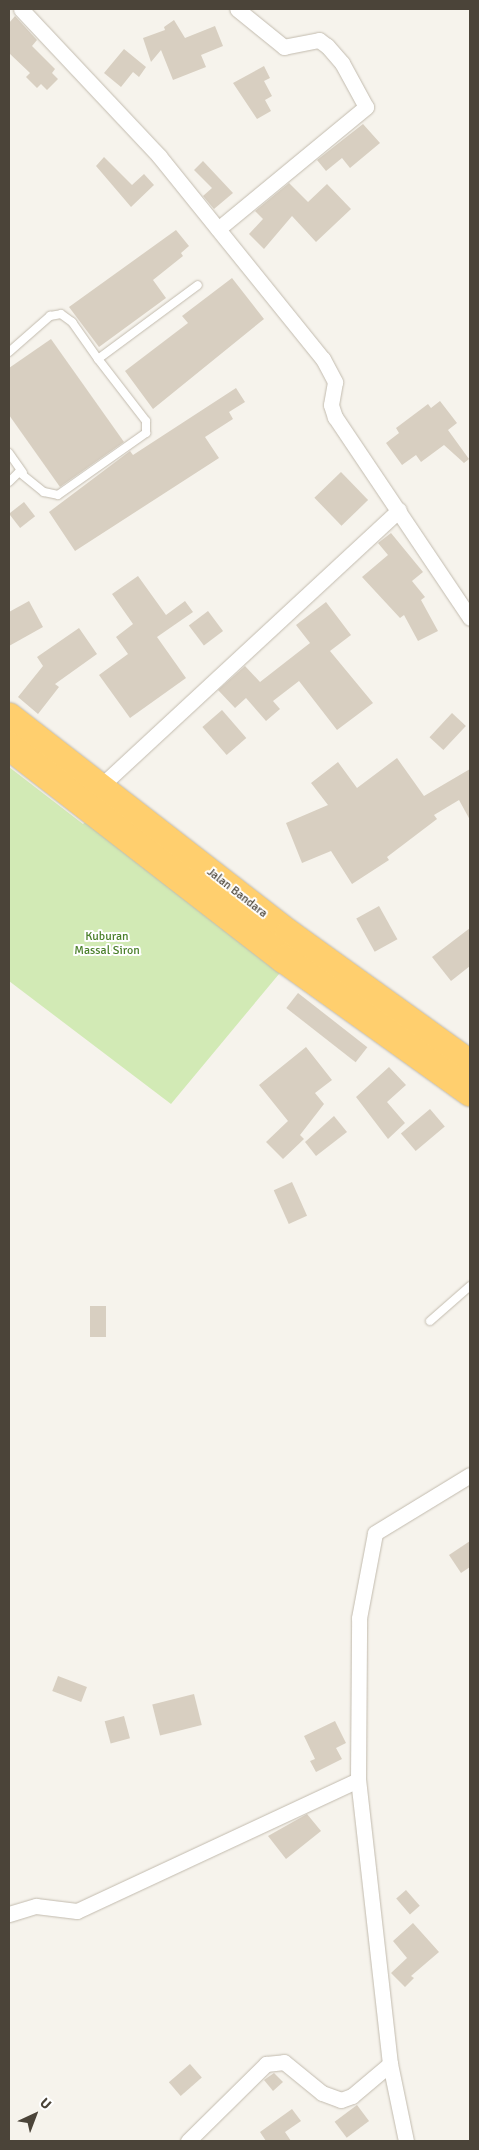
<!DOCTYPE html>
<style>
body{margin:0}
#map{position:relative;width:479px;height:2150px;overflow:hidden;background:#f6f3ec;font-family:Signika,sans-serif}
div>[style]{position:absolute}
.green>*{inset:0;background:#d2eab5}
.building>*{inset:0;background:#d8cfc1;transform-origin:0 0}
.roads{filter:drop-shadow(0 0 1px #c2bbae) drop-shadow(0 0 1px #c2bbae)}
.lane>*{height:8px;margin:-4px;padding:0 4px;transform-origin:4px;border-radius:4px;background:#fff}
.street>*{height:15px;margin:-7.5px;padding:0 7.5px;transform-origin:7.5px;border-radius:7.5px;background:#fff}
.highway>*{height:28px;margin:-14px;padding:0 14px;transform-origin:14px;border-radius:14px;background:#ffcf6e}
span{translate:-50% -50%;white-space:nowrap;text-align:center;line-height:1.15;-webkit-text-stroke:4px #fff;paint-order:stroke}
.street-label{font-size:12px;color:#4b4439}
.park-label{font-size:12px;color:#4a7f2a}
.frame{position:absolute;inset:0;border:10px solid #4b4439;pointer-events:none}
.north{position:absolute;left:10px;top:2090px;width:50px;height:50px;-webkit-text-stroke:4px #fff;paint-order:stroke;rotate:43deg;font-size:14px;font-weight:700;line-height:20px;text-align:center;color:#4b4439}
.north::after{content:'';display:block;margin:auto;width:18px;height:22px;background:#4b4439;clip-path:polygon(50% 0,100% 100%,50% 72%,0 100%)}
</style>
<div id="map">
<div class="green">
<i style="clip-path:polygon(9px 767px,83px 824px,90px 818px,284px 968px,171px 1104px,9px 981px)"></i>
</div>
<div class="building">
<i style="clip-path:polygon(15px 16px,37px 40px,32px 46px,55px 69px,52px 73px,58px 79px,47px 90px,41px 84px,37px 88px,26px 77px,30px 73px,9px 53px,9px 23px)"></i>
<i style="clip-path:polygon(174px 20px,185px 38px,215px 26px,223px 46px,201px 55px,206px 67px,173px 80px,161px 50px,151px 62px,143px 38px,165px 30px,164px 27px)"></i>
<i style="clip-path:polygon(124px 49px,146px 67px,139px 77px,133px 72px,121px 87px,104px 73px)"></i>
<i style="clip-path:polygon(264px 66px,270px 78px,264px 81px,272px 96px,265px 100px,271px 111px,257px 119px,233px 83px)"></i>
<i style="clip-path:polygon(363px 124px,380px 143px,350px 168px,342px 158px,326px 171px,317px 160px)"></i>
<i style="clip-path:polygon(104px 157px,132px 185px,144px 174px,154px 185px,131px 207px,96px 166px)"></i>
<i style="clip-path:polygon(203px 161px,233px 193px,214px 209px,203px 196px,212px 188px,194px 170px)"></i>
<i style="clip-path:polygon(289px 183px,308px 202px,327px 184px,351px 209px,316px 242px,292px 216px,264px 249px,249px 234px,263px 219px,255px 211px)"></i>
<i style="clip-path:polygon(176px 230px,189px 246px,181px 253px,183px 256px,153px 280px,166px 298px,99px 347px,69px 307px)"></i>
<i style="clip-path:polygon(232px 278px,264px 319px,153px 409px,125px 371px,188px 323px,182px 316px)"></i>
<i style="clip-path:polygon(51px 339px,124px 442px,60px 487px,9px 415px,9px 368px)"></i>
<i style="clip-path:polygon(236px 388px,245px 402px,229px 412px,233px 419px,205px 437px,219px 458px,75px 551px,49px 512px,130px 451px,133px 455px)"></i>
<i style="clip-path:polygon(440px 401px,457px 423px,448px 430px,469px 459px,464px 463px,444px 445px,421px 462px,416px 455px,402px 465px,386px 443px,399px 433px,396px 428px,428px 404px,431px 408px)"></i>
<i style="left:341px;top:472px;width:39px;height:37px;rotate:46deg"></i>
<i style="left:24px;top:502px;width:18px;height:19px;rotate:52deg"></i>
<i style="clip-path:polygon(391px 533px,423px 572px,412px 581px,425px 597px,421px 600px,438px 631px,418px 641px,404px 615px,400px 618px,362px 577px,388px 555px,378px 543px)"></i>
<i style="clip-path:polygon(138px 576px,166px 615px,185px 601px,193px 612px,157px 637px,186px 678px,130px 718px,99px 675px,128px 654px,116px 637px,133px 624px,112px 594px)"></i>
<i style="clip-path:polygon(29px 601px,43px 627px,9px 646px,9px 612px)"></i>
<i style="clip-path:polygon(326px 602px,351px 635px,330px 651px,373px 703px,337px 730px,299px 681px,273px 701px,280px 709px,266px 721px,246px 698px,235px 708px,218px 690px,245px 666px,260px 682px,310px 643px,296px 625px)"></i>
<i style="left:208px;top:611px;width:25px;height:24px;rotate:53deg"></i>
<i style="clip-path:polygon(79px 628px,97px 654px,55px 684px,59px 687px,38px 714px,18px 697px,43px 666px,37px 657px)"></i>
<i style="left:222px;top:710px;width:37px;height:26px;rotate:49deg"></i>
<i style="left:452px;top:713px;width:19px;height:33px;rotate:43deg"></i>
<i style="clip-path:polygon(397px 758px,424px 796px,470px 769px,470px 820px,459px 800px,434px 815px,437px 819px,387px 857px,389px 860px,352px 884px,331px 851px,302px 863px,286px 823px,328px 805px,311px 783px,338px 762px,357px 788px)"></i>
<i style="left:379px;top:906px;width:38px;height:26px;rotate:61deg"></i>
<i style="clip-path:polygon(470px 928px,470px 966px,451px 981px,432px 957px)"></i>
<i style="left:298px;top:993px;width:88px;height:19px;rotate:38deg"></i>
<i style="clip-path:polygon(306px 1047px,332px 1080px,315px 1093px,324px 1104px,300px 1135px,304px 1139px,283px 1159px,266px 1142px,288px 1121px,259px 1085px)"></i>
<i style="clip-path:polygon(389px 1067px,406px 1085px,387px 1102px,405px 1123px,388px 1139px,356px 1097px)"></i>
<i style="left:430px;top:1109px;width:23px;height:38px;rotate:50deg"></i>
<i style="clip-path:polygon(334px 1116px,347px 1132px,316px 1156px,305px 1142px)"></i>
<i style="left:292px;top:1182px;width:37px;height:20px;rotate:66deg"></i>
<i style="left:90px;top:1306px;width:16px;height:31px"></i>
<i style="clip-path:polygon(470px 1541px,470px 1567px,461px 1573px,449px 1555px)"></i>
<i style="left:58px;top:1676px;width:31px;height:16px;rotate:21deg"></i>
<i style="left:194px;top:1694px;width:32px;height:43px;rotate:76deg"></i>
<i style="left:124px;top:1716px;width:23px;height:20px;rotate:75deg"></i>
<i style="clip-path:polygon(335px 1721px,346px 1743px,336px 1748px,342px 1759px,316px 1772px,310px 1761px,315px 1759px,304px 1736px)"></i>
<i style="clip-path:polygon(307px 1814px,321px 1831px,286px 1859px,268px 1836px)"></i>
<i style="left:406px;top:1890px;width:21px;height:13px;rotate:49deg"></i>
<i style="clip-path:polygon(413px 1923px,439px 1952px,411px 1976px,414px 1978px,405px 1987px,391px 1973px,407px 1958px,393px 1941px)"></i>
<i style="left:190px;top:2064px;width:18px;height:28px;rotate:49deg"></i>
<i style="clip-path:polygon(274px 2073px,283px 2082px,273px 2091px,264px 2080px)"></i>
<i style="left:357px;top:2105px;width:20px;height:28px;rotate:53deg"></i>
<i style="clip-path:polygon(292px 2109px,301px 2121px,285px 2132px,291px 2141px,266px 2141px,260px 2132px)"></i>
</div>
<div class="roads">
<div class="lane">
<i style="left:9px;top:352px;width:55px;rotate:-41.3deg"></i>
<i style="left:50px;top:316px;width:11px;rotate:-10deg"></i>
<i style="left:61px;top:314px;width:14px;rotate:36deg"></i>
<i style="left:72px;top:322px;width:45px;rotate:54.9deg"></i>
<i style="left:98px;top:359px;width:124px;rotate:-36.5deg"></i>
<i style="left:9px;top:453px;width:24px;rotate:55deg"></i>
<i style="left:9px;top:482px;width:14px;rotate:-45deg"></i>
<i style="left:19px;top:472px;width:32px;rotate:39deg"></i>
<i style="left:44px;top:492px;width:14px;rotate:12deg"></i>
<i style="left:58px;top:495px;width:108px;rotate:-35.2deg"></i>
<i style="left:146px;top:433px;width:12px;rotate:-90deg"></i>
<i style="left:146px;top:421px;width:78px;rotate:-127.7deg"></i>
<i style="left:430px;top:1321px;width:53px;rotate:-41.2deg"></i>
</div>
<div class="street">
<i style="left:21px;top:9px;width:202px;rotate:46.8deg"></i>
<i style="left:159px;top:156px;width:261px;rotate:51.1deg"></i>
<i style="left:323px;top:359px;width:26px;rotate:62deg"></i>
<i style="left:335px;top:382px;width:23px;rotate:100deg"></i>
<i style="left:331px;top:405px;width:13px;rotate:72deg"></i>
<i style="left:335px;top:417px;width:242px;rotate:56.1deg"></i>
<i style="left:218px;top:229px;width:192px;rotate:-39.5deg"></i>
<i style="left:366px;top:107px;width:50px;rotate:-118.6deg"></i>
<i style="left:342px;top:63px;width:23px;rotate:-131deg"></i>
<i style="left:327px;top:46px;width:10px;rotate:-143deg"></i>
<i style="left:319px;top:40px;width:36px;rotate:169deg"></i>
<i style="left:284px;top:47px;width:60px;rotate:-141deg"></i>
<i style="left:101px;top:786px;width:406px;rotate:-42.8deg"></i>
<i style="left:9px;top:1914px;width:28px;rotate:-17deg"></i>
<i style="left:36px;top:1906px;width:41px;rotate:7deg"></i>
<i style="left:77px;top:1911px;width:310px;rotate:-25deg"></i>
<i style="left:188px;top:2141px;width:110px;rotate:-44.6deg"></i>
<i style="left:266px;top:2064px;width:18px;rotate:-6deg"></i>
<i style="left:284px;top:2062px;width:49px;rotate:39.2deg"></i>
<i style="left:322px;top:2093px;width:20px;rotate:20deg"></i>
<i style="left:341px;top:2100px;width:12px;rotate:-20deg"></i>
<i style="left:352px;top:2096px;width:50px;rotate:-40.1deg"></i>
<i style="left:406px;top:2141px;width:79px;rotate:-101.7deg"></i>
<i style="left:390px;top:2064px;width:286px;rotate:-96.4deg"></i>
<i style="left:358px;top:1780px;width:162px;rotate:-89.6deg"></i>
<i style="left:359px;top:1618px;width:86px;rotate:-79.3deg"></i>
<i style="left:375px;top:1533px;width:111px;rotate:-31.4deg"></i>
</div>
<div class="highway">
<i style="left:9px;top:717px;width:354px;rotate:37.8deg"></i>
<i style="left:289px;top:934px;width:223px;rotate:35.7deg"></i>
<i style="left:9px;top:746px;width:348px;rotate:37.8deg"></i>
<i style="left:284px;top:959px;width:229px;rotate:35.6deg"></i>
</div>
</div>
<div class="street-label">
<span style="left:237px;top:893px;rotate:38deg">Jalan Bandara</span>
</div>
<div class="park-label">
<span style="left:107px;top:944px">Kuburan<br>Massal Siron</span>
</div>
<div class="frame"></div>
<div class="north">U</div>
</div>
